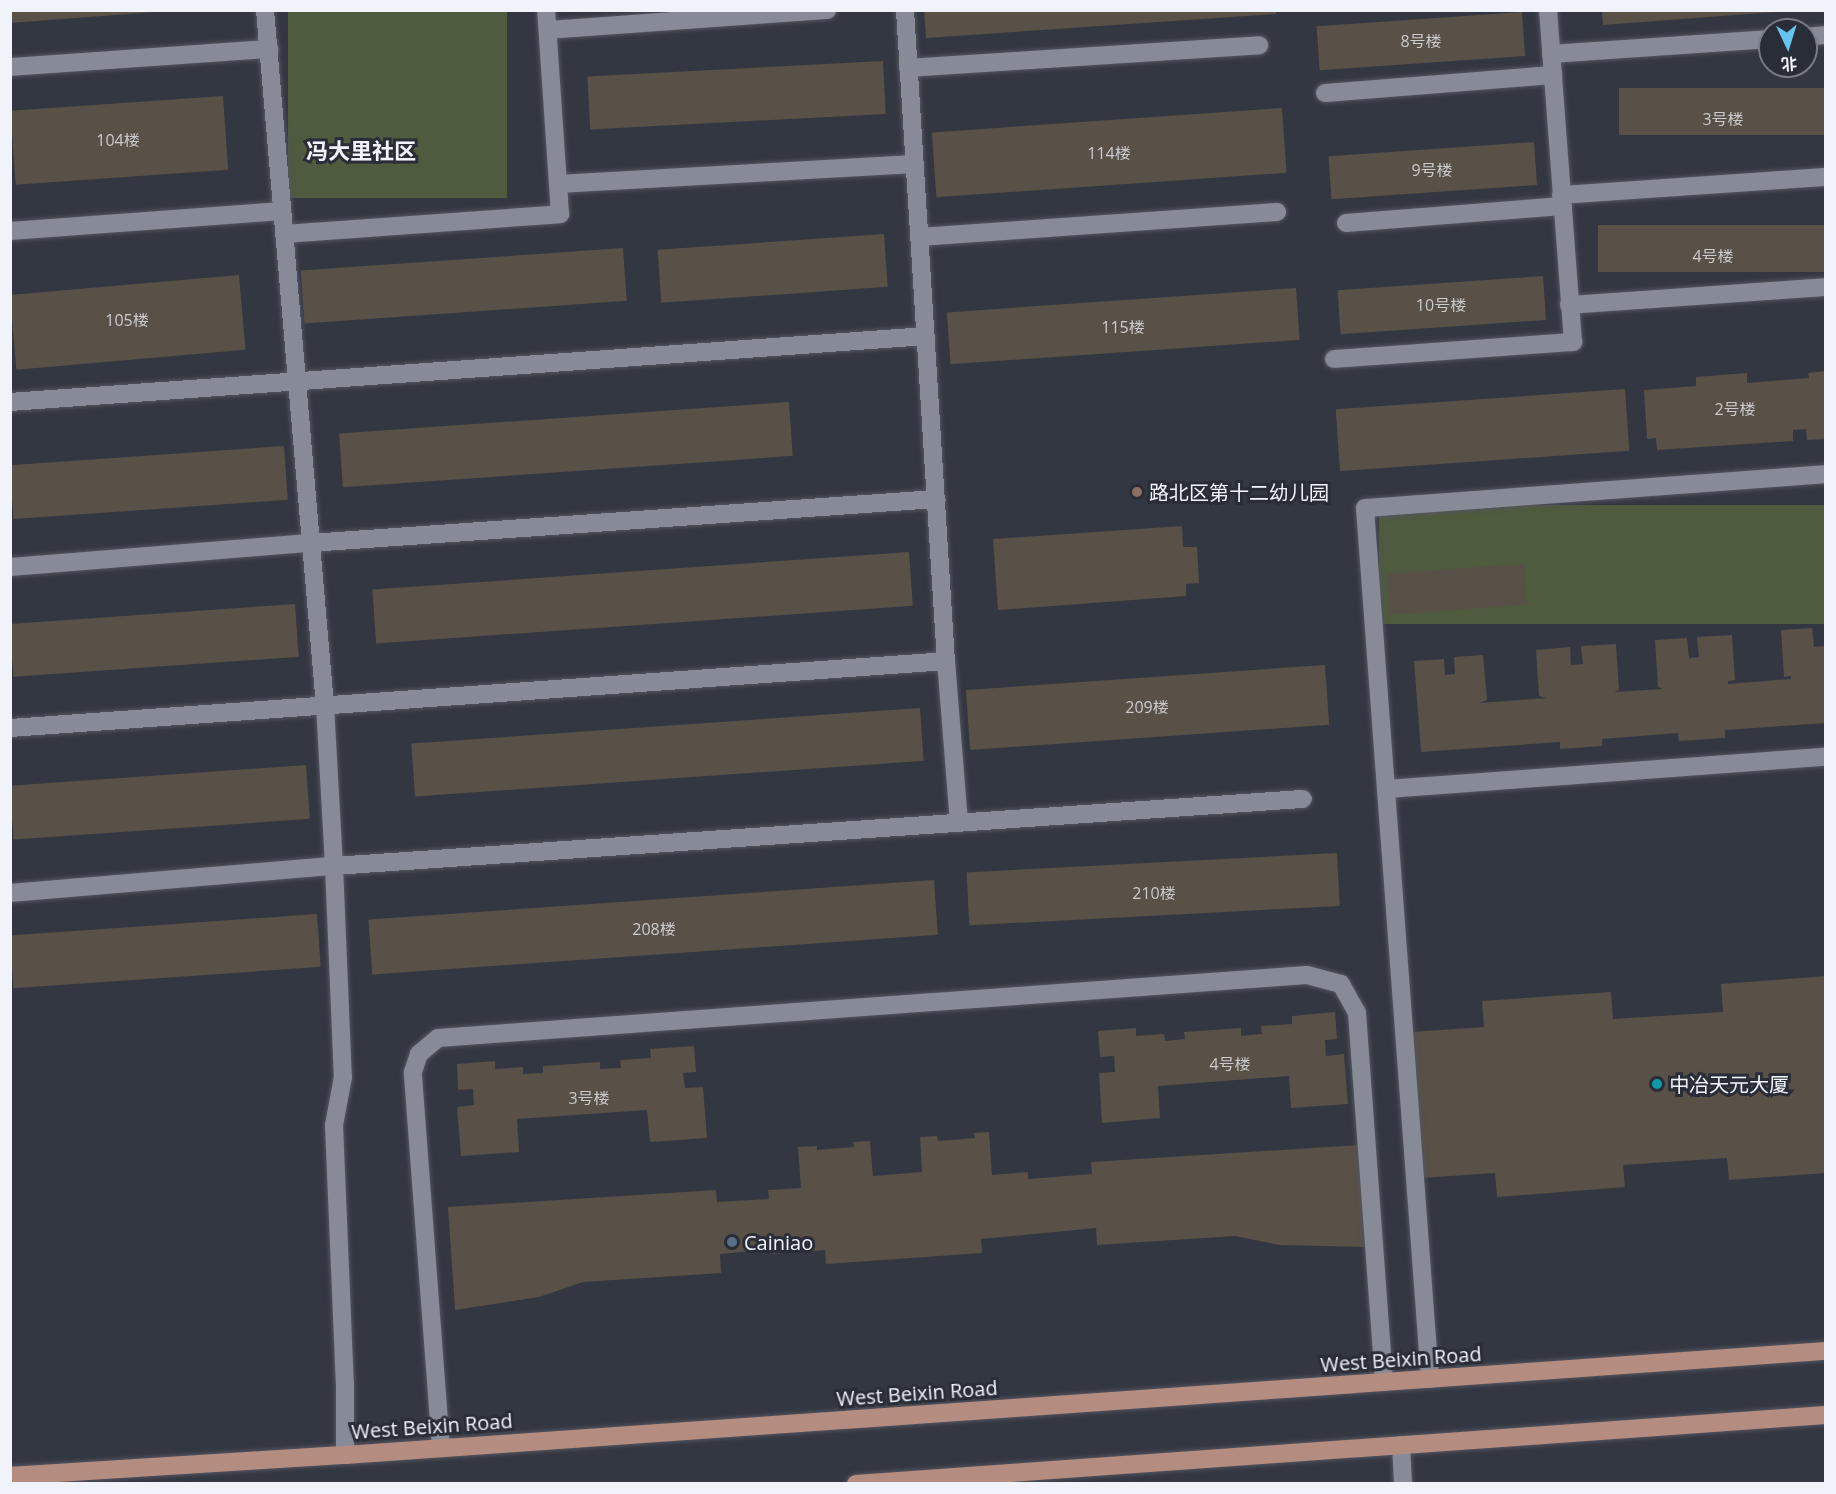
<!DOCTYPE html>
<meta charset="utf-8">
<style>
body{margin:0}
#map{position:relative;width:1836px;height:1494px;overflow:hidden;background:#333741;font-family:"Open Sans","Noto Sans SC",sans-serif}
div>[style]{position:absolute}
.green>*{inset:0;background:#4e5b3e;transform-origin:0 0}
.building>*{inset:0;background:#595047;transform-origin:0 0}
.roads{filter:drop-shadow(0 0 2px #53555f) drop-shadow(0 0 2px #53555f)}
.minor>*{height:18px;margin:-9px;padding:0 9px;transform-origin:9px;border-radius:9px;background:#878b97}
.major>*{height:18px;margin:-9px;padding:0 9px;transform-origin:9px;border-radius:9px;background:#b58c80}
.dots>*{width:16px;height:16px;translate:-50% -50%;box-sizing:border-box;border:3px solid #292d37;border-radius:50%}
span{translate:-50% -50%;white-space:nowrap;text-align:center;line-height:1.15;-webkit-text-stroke:6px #292d37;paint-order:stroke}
.number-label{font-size:16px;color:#cbcacd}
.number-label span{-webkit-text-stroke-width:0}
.poi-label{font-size:20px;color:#f1f3fa}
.left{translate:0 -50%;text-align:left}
.street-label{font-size:20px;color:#f1f3fa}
.quarter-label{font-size:22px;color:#f1f3fa;font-weight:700}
.frame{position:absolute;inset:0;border:12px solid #f1f3fa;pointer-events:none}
.north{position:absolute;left:1758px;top:18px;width:60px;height:60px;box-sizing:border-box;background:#292d37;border:2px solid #797c85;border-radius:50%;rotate:176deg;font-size:16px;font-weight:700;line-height:24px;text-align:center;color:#f1f3fa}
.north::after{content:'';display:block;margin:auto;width:21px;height:27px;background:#66c4ef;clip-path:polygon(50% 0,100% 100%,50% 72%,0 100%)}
</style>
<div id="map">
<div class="green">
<i style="left:288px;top:11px;width:219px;height:187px"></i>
<i style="left:1825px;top:505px;width:119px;height:446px;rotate:90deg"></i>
</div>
<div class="building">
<i style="clip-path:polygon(10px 10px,155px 10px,155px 12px,10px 23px)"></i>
<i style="clip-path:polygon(924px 10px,1276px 10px,1276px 14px,926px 38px)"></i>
<i style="clip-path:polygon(1602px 10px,1775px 10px,1775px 12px,1603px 25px)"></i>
<i style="left:1522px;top:12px;width:44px;height:206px;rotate:86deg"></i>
<i style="left:883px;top:61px;width:53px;height:296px;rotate:87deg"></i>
<i style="left:1826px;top:88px;width:47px;height:207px;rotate:90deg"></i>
<i style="left:223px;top:96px;width:74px;height:213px;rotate:86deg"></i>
<i style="left:1282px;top:108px;width:65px;height:351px;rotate:86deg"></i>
<i style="left:1534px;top:142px;width:43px;height:206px;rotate:86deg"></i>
<i style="left:1826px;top:225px;width:47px;height:228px;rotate:90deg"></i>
<i style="left:884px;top:234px;width:53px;height:227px;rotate:86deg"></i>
<i style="left:623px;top:248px;width:53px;height:323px;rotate:86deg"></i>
<i style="left:239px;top:275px;width:75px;height:230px;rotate:85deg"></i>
<i style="left:1543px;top:276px;width:44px;height:206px;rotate:86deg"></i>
<i style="left:1296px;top:288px;width:52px;height:350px;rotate:86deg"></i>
<i style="clip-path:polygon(1826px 371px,1826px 439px,1807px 440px,1806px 429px,1793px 430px,1793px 441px,1657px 450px,1656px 438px,1647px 439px,1644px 390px,1696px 386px,1696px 377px,1747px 373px,1747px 383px,1809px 378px,1808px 373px)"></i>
<i style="left:1625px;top:389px;width:62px;height:290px;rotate:86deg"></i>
<i style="left:789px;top:402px;width:54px;height:451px;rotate:86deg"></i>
<i style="left:284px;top:446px;width:54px;height:275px;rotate:86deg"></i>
<i style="clip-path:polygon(1182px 526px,1183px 547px,1197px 547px,1199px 583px,1186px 584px,1186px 596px,998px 610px,993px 539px)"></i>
<i style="left:909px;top:552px;width:54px;height:538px;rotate:86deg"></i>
<i style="left:1524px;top:564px;width:41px;height:137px;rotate:86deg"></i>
<i style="left:295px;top:604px;width:53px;height:286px;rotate:86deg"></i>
<i style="clip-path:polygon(1812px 628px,1814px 647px,1826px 646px,1826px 723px,1725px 730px,1725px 738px,1679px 741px,1678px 733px,1602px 739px,1602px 746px,1560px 749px,1560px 742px,1421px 752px,1414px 661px,1444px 659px,1445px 675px,1455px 674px,1454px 657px,1483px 655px,1487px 700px,1480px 703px,1547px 698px,1539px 696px,1536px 650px,1570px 647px,1571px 665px,1583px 664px,1581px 646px,1616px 644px,1619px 690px,1614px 692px,1663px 689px,1658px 687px,1655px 640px,1687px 638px,1689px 658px,1699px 657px,1697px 637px,1732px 635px,1735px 680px,1728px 681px,1728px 684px,1791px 679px,1791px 676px,1784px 677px,1781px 630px)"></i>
<i style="left:1325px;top:665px;width:60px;height:360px;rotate:86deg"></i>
<i style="left:920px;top:708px;width:53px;height:510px;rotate:86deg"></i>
<i style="left:306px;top:765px;width:54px;height:297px;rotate:86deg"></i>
<i style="left:1337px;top:853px;width:53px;height:371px;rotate:87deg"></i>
<i style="left:934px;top:880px;width:55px;height:567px;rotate:86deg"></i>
<i style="left:317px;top:914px;width:53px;height:308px;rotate:86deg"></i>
<i style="clip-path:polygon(1826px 976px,1826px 1173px,1729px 1180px,1727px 1158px,1623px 1165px,1625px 1187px,1497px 1197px,1495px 1173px,1421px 1178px,1411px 1032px,1484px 1027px,1482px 1001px,1611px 992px,1613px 1019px,1723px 1012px,1721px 984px)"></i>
<i style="clip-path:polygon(1335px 1012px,1337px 1039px,1325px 1040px,1326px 1056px,1344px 1054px,1348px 1104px,1291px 1108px,1289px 1076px,1158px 1086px,1160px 1118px,1102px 1123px,1099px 1073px,1115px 1072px,1114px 1056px,1100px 1057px,1098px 1031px,1136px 1028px,1136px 1036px,1164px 1034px,1165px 1041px,1185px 1039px,1184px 1032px,1241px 1028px,1241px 1036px,1262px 1034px,1261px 1026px,1292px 1024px,1292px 1016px)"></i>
<i style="clip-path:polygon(694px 1046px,696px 1072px,683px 1073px,685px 1088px,703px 1087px,707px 1138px,650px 1142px,647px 1110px,517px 1119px,519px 1152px,461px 1156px,457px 1107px,474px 1105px,473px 1089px,458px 1090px,457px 1064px,495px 1061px,495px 1069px,523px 1067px,523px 1074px,543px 1073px,543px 1066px,600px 1062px,600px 1069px,621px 1068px,620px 1060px,651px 1058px,650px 1049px)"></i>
<i style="clip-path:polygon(989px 1132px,992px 1175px,1028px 1172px,1028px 1179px,1092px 1174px,1091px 1162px,1359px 1145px,1365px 1247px,1280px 1245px,1235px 1236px,1097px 1245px,1096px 1228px,981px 1239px,982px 1253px,826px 1264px,825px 1250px,772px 1254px,772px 1249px,720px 1254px,721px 1273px,583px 1282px,539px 1297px,455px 1310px,448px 1207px,716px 1190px,717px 1202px,769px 1199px,768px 1190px,801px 1188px,798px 1147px,817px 1146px,817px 1150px,854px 1147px,853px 1142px,870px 1141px,873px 1176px,922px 1172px,920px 1137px,937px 1136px,938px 1141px,975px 1138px,974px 1133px)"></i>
</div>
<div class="roads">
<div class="minor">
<i style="left:265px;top:10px;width:698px;rotate:85.07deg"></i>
<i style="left:325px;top:705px;width:161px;rotate:86.8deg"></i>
<i style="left:334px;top:866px;width:211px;rotate:87.6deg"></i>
<i style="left:343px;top:1077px;width:49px;rotate:100.6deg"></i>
<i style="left:334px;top:1125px;width:258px;rotate:87.6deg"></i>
<i style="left:345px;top:1383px;width:72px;rotate:90deg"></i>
<i style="left:905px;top:10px;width:652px;rotate:86.4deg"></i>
<i style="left:946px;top:661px;width:162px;rotate:85.4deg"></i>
<i style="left:548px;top:30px;width:280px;rotate:-4.1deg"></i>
<i style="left:1806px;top:37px;width:20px;rotate:-6deg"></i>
<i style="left:1551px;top:54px;width:220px;rotate:-3.9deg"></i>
<i style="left:10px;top:67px;width:260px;rotate:-4deg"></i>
<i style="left:908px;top:68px;width:352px;rotate:-3.7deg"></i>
<i style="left:1325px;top:93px;width:229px;rotate:-4.5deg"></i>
<i style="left:558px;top:184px;width:357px;rotate:-3.2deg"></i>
<i style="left:1561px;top:195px;width:266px;rotate:-3.9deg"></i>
<i style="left:1346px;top:223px;width:217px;rotate:-4.5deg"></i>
<i style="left:10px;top:231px;width:273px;rotate:-4.2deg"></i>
<i style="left:284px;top:234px;width:277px;rotate:-4.1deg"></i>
<i style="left:560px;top:214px;width:204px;rotate:-93.9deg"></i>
<i style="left:919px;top:237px;width:359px;rotate:-4deg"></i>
<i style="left:1569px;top:305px;width:258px;rotate:-4deg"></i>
<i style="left:1334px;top:359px;width:240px;rotate:-4.1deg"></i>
<i style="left:1573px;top:342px;width:333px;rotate:-94.3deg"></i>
<i style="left:10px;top:402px;width:918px;rotate:-4.12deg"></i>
<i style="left:10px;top:567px;width:301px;rotate:-4.6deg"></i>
<i style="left:310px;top:543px;width:628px;rotate:-4.02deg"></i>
<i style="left:10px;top:728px;width:938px;rotate:-4.09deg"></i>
<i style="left:1386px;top:789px;width:441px;rotate:-4.2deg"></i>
<i style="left:10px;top:893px;width:325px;rotate:-4.8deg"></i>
<i style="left:334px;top:866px;width:971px;rotate:-3.96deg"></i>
<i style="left:1430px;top:1379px;width:873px;rotate:-94.27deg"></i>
<i style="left:1365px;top:508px;width:462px;rotate:-4.2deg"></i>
<i style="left:1401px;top:1445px;width:39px;rotate:87deg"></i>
<i style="left:441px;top:1448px;width:377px;rotate:-94.3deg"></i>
<i style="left:413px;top:1072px;width:19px;rotate:-72deg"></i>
<i style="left:419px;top:1054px;width:25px;rotate:-40deg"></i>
<i style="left:438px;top:1038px;width:871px;rotate:-4.15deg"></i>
<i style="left:1307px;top:975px;width:35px;rotate:15deg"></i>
<i style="left:1341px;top:984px;width:33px;rotate:61deg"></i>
<i style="left:1357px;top:1013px;width:370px;rotate:85.8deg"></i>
</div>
<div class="major">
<i style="left:10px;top:1476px;width:336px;rotate:-3.6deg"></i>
<i style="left:345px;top:1455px;width:1485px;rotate:-4.02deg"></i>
<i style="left:856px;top:1484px;width:972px;rotate:-4.07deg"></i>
</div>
</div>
<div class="dots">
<i style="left:1137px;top:492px;background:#8d6e63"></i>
<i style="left:1657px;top:1084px;background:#0f9aa8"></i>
<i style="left:732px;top:1242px;background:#5c6f8a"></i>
</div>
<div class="number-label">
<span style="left:1421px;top:41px">8号楼</span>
<span style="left:1723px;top:119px">3号楼</span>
<span style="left:118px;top:140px">104楼</span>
<span style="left:1109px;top:153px">114楼</span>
<span style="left:1432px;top:170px">9号楼</span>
<span style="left:1713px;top:256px">4号楼</span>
<span style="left:1441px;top:305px">10号楼</span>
<span style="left:127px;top:320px">105楼</span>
<span style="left:1123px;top:327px">115楼</span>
<span style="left:1735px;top:409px">2号楼</span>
<span style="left:1147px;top:707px">209楼</span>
<span style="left:1154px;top:893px">210楼</span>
<span style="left:654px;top:929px">208楼</span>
<span style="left:1230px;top:1064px">4号楼</span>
<span style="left:589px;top:1098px">3号楼</span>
</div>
<div class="poi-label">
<span class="left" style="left:1149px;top:492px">路北区第十二幼儿园</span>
<span class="left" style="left:1669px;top:1084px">中冶天元大厦</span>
<span class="left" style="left:744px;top:1242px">Cainiao</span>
</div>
<div class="street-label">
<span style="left:1401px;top:1359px;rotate:-4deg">West Beixin Road</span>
<span style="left:917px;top:1393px;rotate:-4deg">West Beixin Road</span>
<span style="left:432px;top:1426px;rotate:-4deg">West Beixin Road</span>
</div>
<div class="quarter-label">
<span style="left:361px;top:151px">冯大里社区</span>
</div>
<div class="frame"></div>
<div class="north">北</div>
</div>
